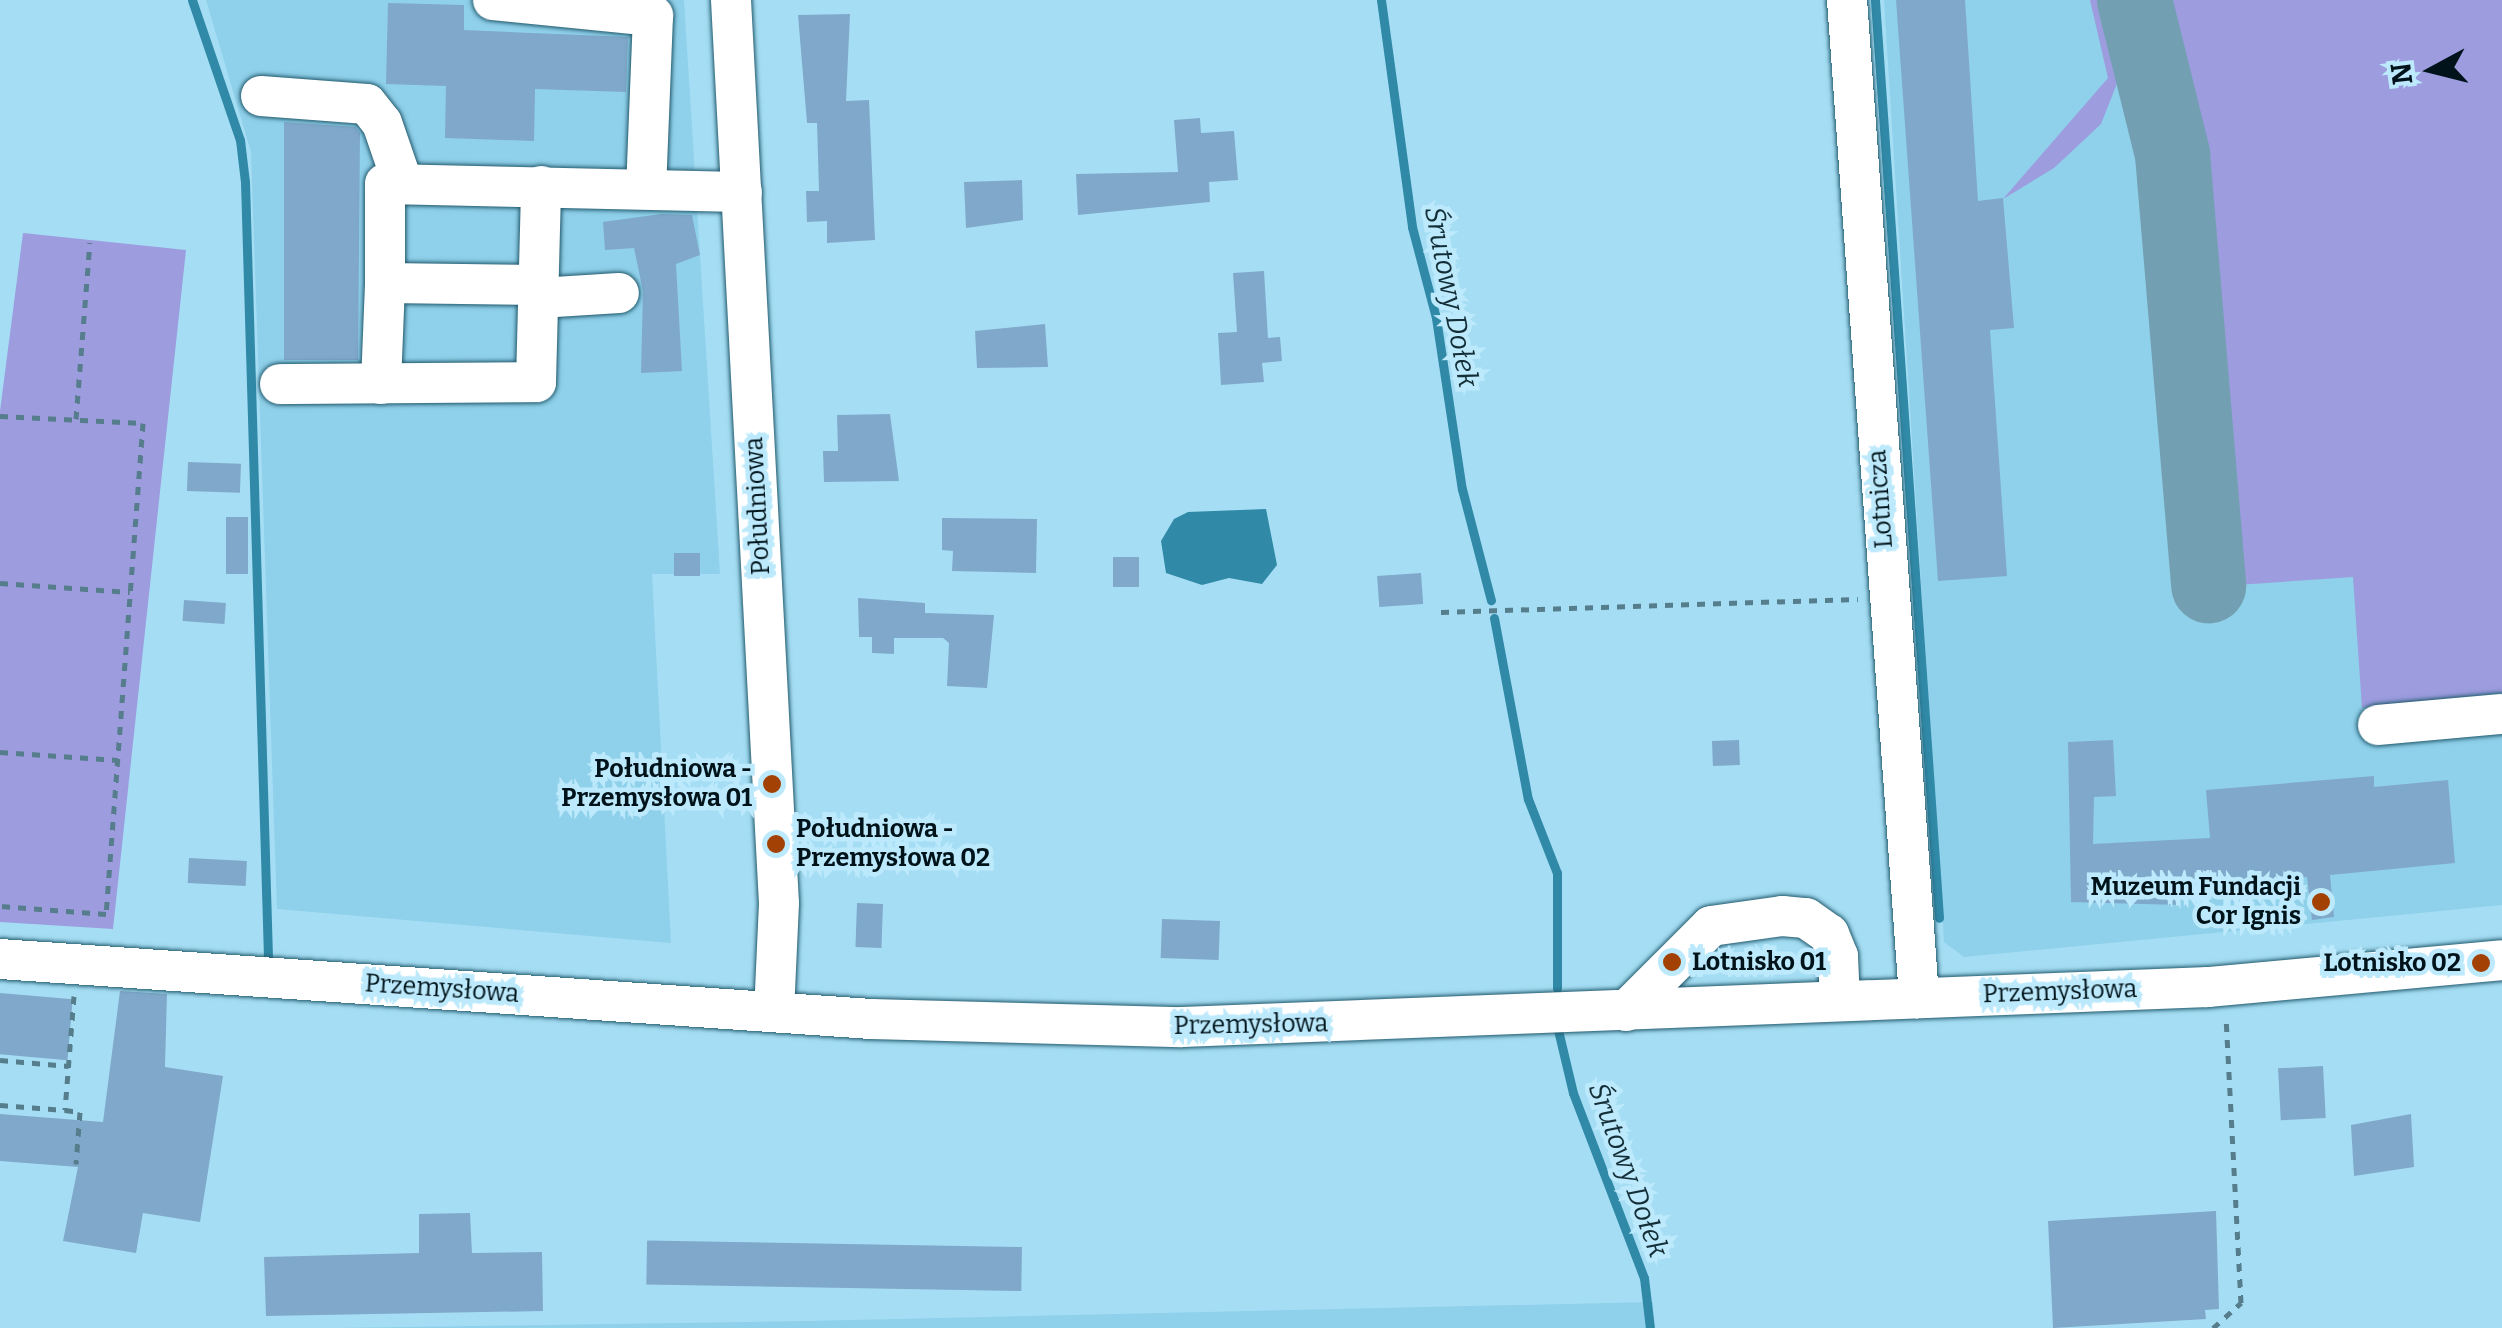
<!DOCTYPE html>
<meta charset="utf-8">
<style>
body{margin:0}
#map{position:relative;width:2502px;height:1328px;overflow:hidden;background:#a5def4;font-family:Bitter,serif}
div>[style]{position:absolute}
.built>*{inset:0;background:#8fd0ea}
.green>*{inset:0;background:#9c9cdf}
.water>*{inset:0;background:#3089a7}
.stream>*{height:9px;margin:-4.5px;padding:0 4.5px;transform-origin:4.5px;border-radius:4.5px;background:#3089a7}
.taxiway>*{height:75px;margin:-37.5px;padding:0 37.5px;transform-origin:37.5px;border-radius:37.5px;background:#72a0b2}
.building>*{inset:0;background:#80a8ca;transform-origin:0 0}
.path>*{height:5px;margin-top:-2.5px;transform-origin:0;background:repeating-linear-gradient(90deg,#567d8b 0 8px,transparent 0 16px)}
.roads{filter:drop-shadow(0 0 2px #225a6d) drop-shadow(0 0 2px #225a6d)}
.minor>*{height:40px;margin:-20px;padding:0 20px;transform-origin:20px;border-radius:20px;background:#fff}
.dots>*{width:28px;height:28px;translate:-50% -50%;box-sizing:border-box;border:5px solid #bce9fb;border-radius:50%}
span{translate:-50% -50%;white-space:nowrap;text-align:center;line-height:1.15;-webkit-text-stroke:9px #bce9fb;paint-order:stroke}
.street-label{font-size:25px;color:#00131a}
.poi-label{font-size:25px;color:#00131a;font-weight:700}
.right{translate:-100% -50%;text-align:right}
.left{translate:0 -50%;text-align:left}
.water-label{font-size:28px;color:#132e37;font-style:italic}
.north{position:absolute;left:2382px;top:20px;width:100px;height:100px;-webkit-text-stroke:8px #bce9fb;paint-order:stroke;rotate:263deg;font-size:28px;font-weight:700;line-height:40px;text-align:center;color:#00131a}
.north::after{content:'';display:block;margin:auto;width:35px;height:45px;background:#00131a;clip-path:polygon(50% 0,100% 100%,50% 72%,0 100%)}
</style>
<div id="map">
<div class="built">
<i style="clip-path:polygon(206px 0,684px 0,720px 574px,652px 574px,671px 943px,277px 909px,251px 152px)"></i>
<i style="clip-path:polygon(1884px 0,2502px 0,2502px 905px,1964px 957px,1944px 942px)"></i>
<i style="clip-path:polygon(1653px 1302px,1654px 1328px,334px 1328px,807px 1321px)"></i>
</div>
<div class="green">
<i style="clip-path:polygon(2090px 0,2115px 0,2129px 53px,2101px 124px,2054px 168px,2003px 199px,2108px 78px)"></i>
<i style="clip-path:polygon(2149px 0,2502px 0,2502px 693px,2362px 708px,2353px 577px,2222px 586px,2195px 219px)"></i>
<i style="clip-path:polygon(23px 233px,186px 250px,113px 929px,0 922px,0 411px)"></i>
</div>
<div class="water">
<i style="clip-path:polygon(1266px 509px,1277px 565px,1262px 584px,1229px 578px,1202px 585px,1166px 573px,1161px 541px,1174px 519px,1188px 512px)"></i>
</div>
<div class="stream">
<i style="left:192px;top:0;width:148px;rotate:71.1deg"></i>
<i style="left:240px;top:140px;width:42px;rotate:83.2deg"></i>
<i style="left:245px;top:182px;width:776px;rotate:88.3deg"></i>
<i style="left:1381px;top:0;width:229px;rotate:82.2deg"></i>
<i style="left:1412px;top:227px;width:94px;rotate:75.2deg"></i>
<i style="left:1436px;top:318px;width:173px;rotate:81.4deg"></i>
<i style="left:1462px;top:489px;width:115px;rotate:75.4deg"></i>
<i style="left:1875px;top:0;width:920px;rotate:86.01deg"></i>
<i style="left:1494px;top:618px;width:184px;rotate:79.4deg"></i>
<i style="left:1528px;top:799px;width:79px;rotate:68.6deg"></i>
<i style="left:1557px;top:873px;width:115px;rotate:90deg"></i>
<i style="left:1558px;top:1030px;width:65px;rotate:76.6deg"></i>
<i style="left:1573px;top:1093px;width:198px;rotate:69deg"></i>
<i style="left:1644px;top:1278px;width:50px;rotate:83.2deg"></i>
</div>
<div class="taxiway">
<i style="left:2134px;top:0;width:159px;rotate:76.1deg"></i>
<i style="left:2172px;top:154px;width:433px;rotate:85.2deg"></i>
</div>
<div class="building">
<i style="clip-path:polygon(1896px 0,1965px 0,1978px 201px,2003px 198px,2014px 328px,1990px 330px,2007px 576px,1938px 581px)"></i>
<i style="clip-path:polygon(388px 3px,464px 5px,464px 30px,628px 37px,626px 92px,535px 89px,534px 141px,445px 138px,446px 86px,386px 84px)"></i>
<i style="clip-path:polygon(850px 14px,846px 101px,869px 100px,875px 240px,827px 243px,827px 221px,807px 222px,806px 191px,819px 191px,817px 123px,807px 123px,798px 15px)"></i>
<i style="clip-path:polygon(1200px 118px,1201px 133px,1234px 131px,1238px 180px,1209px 182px,1210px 202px,1078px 215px,1076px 174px,1178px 172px,1174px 120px)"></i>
<i style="clip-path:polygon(284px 122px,355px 127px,360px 133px,358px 360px,284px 360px)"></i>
<i style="clip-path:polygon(1022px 180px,1023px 220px,966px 228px,964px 182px)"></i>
<i style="clip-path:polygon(661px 214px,692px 215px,700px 255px,676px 264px,682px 371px,641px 373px,643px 291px,634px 248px,605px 250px,603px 222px)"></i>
<i style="clip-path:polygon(1264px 271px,1268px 338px,1280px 337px,1282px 361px,1262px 363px,1264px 382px,1221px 385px,1218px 333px,1237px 332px,1233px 273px)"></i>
<i style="clip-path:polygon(1045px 324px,1048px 367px,977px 368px,975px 331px)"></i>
<i style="clip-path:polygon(890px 414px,899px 481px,824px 482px,823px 451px,838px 451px,837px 415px)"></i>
<i style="left:188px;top:462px;width:53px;height:29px;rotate:2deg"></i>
<i style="left:226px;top:517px;width:22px;height:57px"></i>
<i style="clip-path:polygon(942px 518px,1037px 519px,1036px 573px,952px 571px,953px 551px,942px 550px)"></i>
<i style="left:674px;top:553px;width:26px;height:23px"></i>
<i style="left:1113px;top:557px;width:26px;height:30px"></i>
<i style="left:1421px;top:573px;width:31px;height:44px;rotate:86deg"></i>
<i style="clip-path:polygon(858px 598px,925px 603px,925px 613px,994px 615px,987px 688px,947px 686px,949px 643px,943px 638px,894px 638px,894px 654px,872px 653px,872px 637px,859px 637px)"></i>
<i style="left:184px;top:600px;width:42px;height:21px;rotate:4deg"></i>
<i style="left:1739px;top:740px;width:25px;height:27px;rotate:88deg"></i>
<i style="clip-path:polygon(2113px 740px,2116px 796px,2094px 797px,2093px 844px,2210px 838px,2206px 790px,2374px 776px,2374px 787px,2448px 780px,2455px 863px,2330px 875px,2334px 917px,2312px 920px,2307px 877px,2180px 888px,2180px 905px,2071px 902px,2068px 742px)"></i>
<i style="left:189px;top:858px;width:58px;height:25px;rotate:3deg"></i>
<i style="left:857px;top:903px;width:26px;height:44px;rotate:2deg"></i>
<i style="left:1162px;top:919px;width:58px;height:39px;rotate:2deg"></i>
<i style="clip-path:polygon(120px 991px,167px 994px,165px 1067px,223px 1076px,200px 1222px,143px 1213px,136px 1253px,63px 1241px,78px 1167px,0 1161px,0 1114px,103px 1122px)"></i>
<i style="left:0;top:993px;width:73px;height:61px;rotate:5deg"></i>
<i style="left:2323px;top:1066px;width:52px;height:45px;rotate:87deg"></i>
<i style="clip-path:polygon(2411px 1114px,2414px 1167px,2354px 1176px,2351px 1125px)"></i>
<i style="clip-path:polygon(2216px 1211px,2219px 1309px,2205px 1310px,2206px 1319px,2053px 1328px,2048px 1221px)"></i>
<i style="clip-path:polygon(470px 1213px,472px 1253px,542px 1252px,543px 1311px,266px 1316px,264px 1257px,419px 1253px,419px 1214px)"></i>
<i style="left:1022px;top:1247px;width:44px;height:375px;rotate:91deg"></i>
</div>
<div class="path">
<i style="left:0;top:416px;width:143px;rotate:2.8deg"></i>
<i style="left:143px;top:423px;width:492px;rotate:94.3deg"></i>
<i style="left:106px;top:914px;width:106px;rotate:-175.7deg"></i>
<i style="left:76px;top:419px;width:177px;rotate:-85.5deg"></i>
<i style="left:0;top:583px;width:130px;rotate:4deg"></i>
<i style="left:1441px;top:612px;width:417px;rotate:-1.8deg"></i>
<i style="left:0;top:752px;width:118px;rotate:3.9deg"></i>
<i style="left:74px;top:996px;width:114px;rotate:94.5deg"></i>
<i style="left:65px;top:1110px;width:15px;rotate:8deg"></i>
<i style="left:80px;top:1112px;width:52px;rotate:94.4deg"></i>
<i style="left:0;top:1060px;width:69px;rotate:5deg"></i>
<i style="left:0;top:1105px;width:65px;rotate:4.4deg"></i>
<i style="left:2213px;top:1328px;width:38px;rotate:-42deg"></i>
<i style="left:2241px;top:1303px;width:285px;rotate:-93deg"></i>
</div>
<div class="roads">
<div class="minor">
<i style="left:493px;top:0;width:161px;rotate:5.7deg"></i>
<i style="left:653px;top:16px;width:171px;rotate:92.3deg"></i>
<i style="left:731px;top:0;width:904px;rotate:86.96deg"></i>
<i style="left:779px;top:903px;width:109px;rotate:92.6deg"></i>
<i style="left:1847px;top:0;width:1001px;rotate:85.87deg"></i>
<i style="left:261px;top:96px;width:106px;rotate:4.3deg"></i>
<i style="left:367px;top:104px;width:24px;rotate:52deg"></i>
<i style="left:382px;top:123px;width:65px;rotate:71deg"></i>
<i style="left:539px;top:285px;width:154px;rotate:-179.3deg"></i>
<i style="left:385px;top:283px;width:99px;rotate:-90deg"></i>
<i style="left:385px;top:184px;width:357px;rotate:1.3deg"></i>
<i style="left:539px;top:298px;width:80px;rotate:-3.6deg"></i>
<i style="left:280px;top:384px;width:256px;rotate:-0.4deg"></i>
<i style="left:536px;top:382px;width:196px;rotate:-88.5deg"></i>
<i style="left:381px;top:384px;width:101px;rotate:-87.7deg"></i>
<i style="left:2378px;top:725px;width:124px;rotate:-5.1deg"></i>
<i style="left:0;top:959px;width:873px;rotate:3.94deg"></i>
<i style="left:871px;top:1019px;width:311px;rotate:1.5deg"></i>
<i style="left:1182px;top:1027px;width:1027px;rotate:-2.23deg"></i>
<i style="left:2208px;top:987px;width:295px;rotate:-5.2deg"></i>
<i style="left:1626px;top:1011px;width:120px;rotate:-45deg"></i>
<i style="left:1711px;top:926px;width:72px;rotate:-8deg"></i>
<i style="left:1782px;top:916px;width:24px;rotate:5deg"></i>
<i style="left:1806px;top:918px;width:28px;rotate:35deg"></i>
<i style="left:1829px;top:934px;width:24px;rotate:68deg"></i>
<i style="left:1838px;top:956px;width:45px;rotate:87.5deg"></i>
</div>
</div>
<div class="dots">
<i style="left:772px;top:784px;background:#a34003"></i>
<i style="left:776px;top:844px;background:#a34003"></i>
<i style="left:2321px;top:902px;background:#a34003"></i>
<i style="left:1672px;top:962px;background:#a34003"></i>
<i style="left:2481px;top:963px;background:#a34003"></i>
</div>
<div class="street-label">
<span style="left:1881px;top:499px;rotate:-94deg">Lotnicza</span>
<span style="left:758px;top:506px;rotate:-93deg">Południowa</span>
<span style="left:442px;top:989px;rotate:4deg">Przemysłowa</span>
<span style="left:2060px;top:992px;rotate:-2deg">Przemysłowa</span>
<span style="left:1251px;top:1025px;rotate:-1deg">Przemysłowa</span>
</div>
<div class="poi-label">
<span class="right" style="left:752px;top:784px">Południowa -<br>Przemysłowa 01</span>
<span class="left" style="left:796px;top:844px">Południowa -<br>Przemysłowa 02</span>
<span class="right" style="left:2301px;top:902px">Muzeum Fundacji<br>Cor Ignis</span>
<span class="left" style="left:1692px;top:962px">Lotnisko 01</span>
<span class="right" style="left:2461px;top:963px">Lotnisko 02</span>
</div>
<div class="water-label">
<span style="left:1451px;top:297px;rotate:79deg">Śrutowy Dołek</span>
<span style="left:1628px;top:1170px;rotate:70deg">Śrutowy Dołek</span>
</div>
<div class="north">N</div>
</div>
